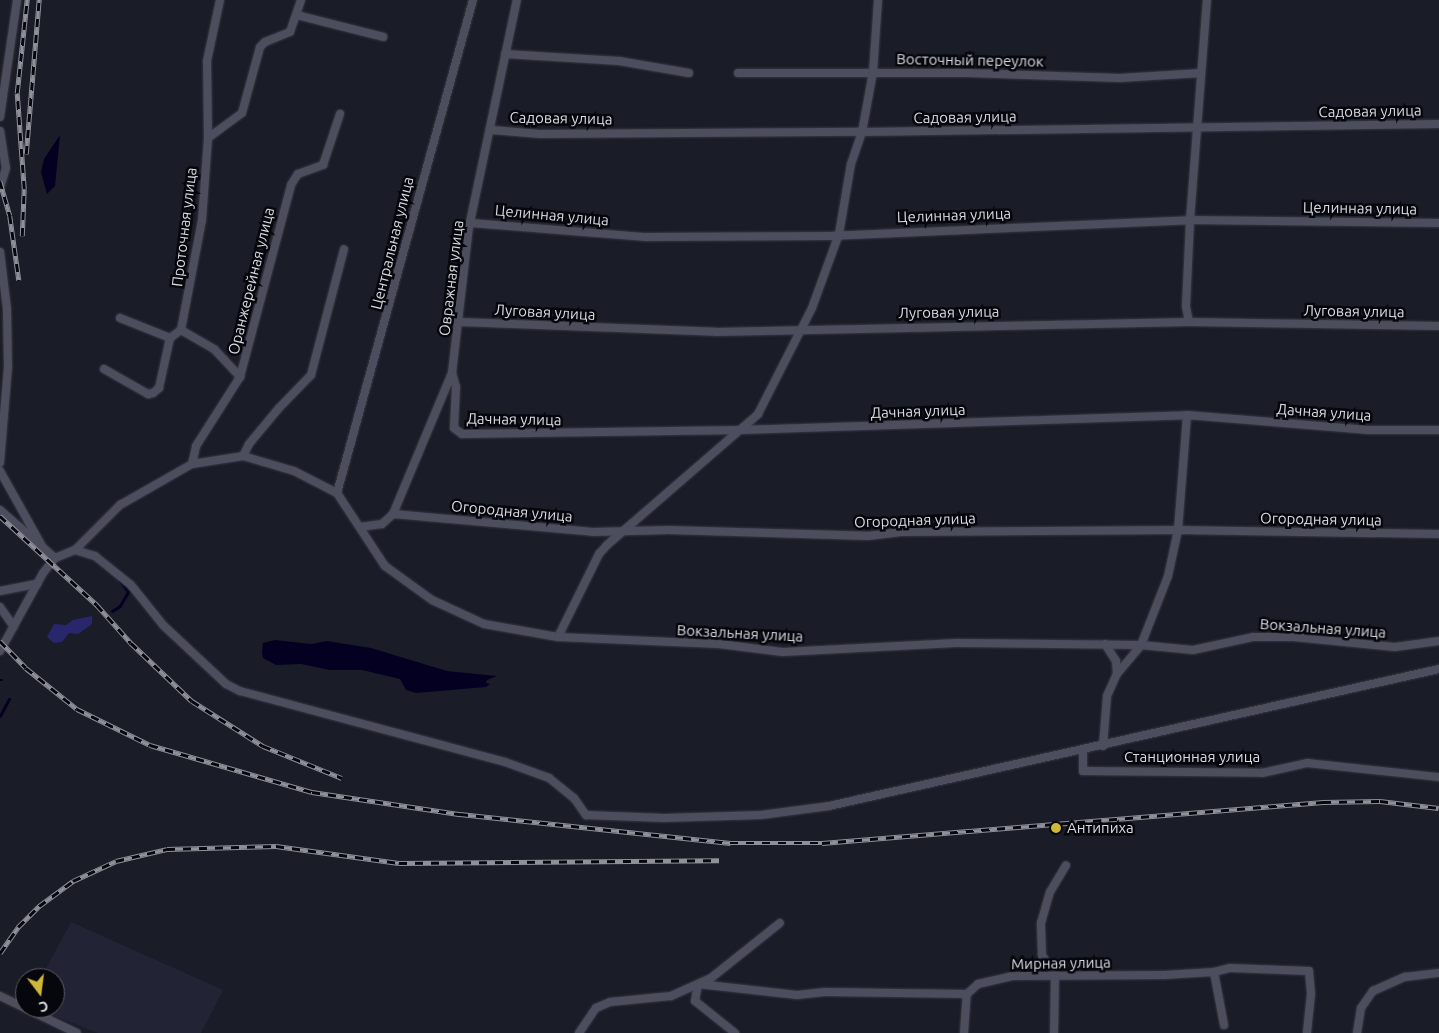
<!DOCTYPE html>
<meta charset="utf-8">
<style>
body{margin:0}
#map{position:relative;width:1439px;height:1033px;overflow:hidden;background:#1a1c28;font-family:Ubuntu,sans-serif}
div>[style]{position:absolute}
.built>*{inset:0;background:#222436}
.green>*{inset:0;background:#29276c}
.water>*{inset:0;background:#040022}
.stream>*{height:2.5px;margin:-1.25px;padding:0 1.25px;transform-origin:1.25px;border-radius:1.25px;background:#040022}
.roads{filter:drop-shadow(0 0 1px #383943) drop-shadow(0 0 1px #383943)}
.street>*{height:8px;margin:-4px;padding:0 4px;transform-origin:4px;border-radius:4px;background:#4c4e5d}
.rail>*{height:4.5px;margin-top:-2.25px;transform-origin:0;background:repeating-linear-gradient(90deg,#06070c 0 8px,#8e909a 0 16px);box-sizing:border-box;border-block:1px solid #8e909a}
.dots>*{width:14px;height:14px;translate:-50% -50%;box-sizing:border-box;border:2px solid #06070c;border-radius:50%}
span{translate:-50% -50%;white-space:nowrap;text-align:center;line-height:1.15;-webkit-text-stroke:5px #06070c;paint-order:stroke}
.street-label{font-size:15px;color:#d8d9e2}
.poi-label{font-size:15px;color:#d8d9e2}
.left{translate:0 -50%;text-align:left}
.north{position:absolute;left:15px;top:968px;width:50px;height:50px;box-sizing:border-box;background:#06070c;border:1px solid #5a5b62;border-radius:50%;rotate:165deg;font-size:14px;font-weight:700;line-height:20px;text-align:center;color:#d8d9e2}
.north::after{content:'';display:block;margin:auto;width:18px;height:22px;background:#cfb837;clip-path:polygon(50% 0,100% 100%,50% 72%,0 100%)}
</style>
<div id="map">
<div class="built">
<i style="clip-path:polygon(71px 922px,223px 990px,201px 1033px,98px 1033px,34px 1008px,55px 1008px,55px 978px,41px 978px)"></i>
</div>
<div class="green">
<i style="clip-path:polygon(92px 616px,92px 624px,78px 634px,69px 633px,62px 642px,54px 643px,47px 637px,54px 624px,66px 625px,73px 620px)"></i>
</div>
<div class="water">
<i style="clip-path:polygon(60px 135px,55px 186px,47px 194px,41px 172px,44px 159px)"></i>
<i style="clip-path:polygon(275px 640px,311px 644px,327px 641px,371px 648px,447px 671px,497px 676px,487px 680px,486px 683px,490px 684px,486px 687px,416px 693px,406px 690px,400px 679px,362px 670px,330px 670px,301px 664px,276px 665px,263px 658px,262px 652px,263px 643px)"></i>
</div>
<div class="stream">
<i style="left:112px;top:611px;width:9px;rotate:-32deg"></i>
<i style="left:120px;top:606px;width:16px;rotate:-60deg"></i>
<i style="left:128px;top:592px;width:15px;rotate:-127deg"></i>
<i style="left:0;top:680px;width:2px"></i>
<i style="left:0;top:716px;width:19px;rotate:-62deg"></i>
</div>
<div class="roads">
<div class="street">
<i style="left:297px;top:15px;width:89px;rotate:14.3deg"></i>
<i style="left:505px;top:54px;width:114px;rotate:3.5deg"></i>
<i style="left:619px;top:61px;width:71px;rotate:9.7deg"></i>
<i style="left:738px;top:73px;width:230px"></i>
<i style="left:968px;top:73px;width:152px;rotate:1.9deg"></i>
<i style="left:1120px;top:78px;width:81px;rotate:-3.5deg"></i>
<i style="left:0;top:117px;width:118px;rotate:-81.7deg"></i>
<i style="left:492px;top:130px;width:48px;rotate:4.8deg"></i>
<i style="left:540px;top:134px;width:322px;rotate:-0.4deg"></i>
<i style="left:862px;top:132px;width:577px;rotate:-0.79deg"></i>
<i style="left:0;top:131px;width:37px;rotate:81deg"></i>
<i style="left:6px;top:168px;width:21px;rotate:107deg"></i>
<i style="left:208px;top:138px;width:42px;rotate:-36.3deg"></i>
<i style="left:242px;top:113px;width:68px;rotate:-74.7deg"></i>
<i style="left:260px;top:47px;width:7px;rotate:-45deg"></i>
<i style="left:265px;top:42px;width:27px;rotate:-22deg"></i>
<i style="left:290px;top:32px;width:34px;rotate:-71deg"></i>
<i style="left:471px;top:223px;width:176px;rotate:4.6deg"></i>
<i style="left:646px;top:237px;width:183px;rotate:-0.3deg"></i>
<i style="left:829px;top:236px;width:361px;rotate:-2.5deg"></i>
<i style="left:1190px;top:220px;width:249px;rotate:0.7deg"></i>
<i style="left:0;top:252px;width:57px;rotate:83deg"></i>
<i style="left:7px;top:309px;width:58px;rotate:89deg"></i>
<i style="left:8px;top:367px;width:96px;rotate:94.8deg"></i>
<i style="left:120px;top:318px;width:54px;rotate:21.8deg"></i>
<i style="left:460px;top:322px;width:256px;rotate:2.2deg"></i>
<i style="left:716px;top:332px;width:473px;rotate:-1.2deg"></i>
<i style="left:1189px;top:322px;width:250px;rotate:0.9deg"></i>
<i style="left:1189px;top:322px;width:16px;rotate:-101deg"></i>
<i style="left:1186px;top:306px;width:86px;rotate:-87.3deg"></i>
<i style="left:1190px;top:220px;width:221px;rotate:-85.6deg"></i>
<i style="left:181px;top:330px;width:39px;rotate:30deg"></i>
<i style="left:215px;top:350px;width:37px;rotate:47deg"></i>
<i style="left:104px;top:369px;width:51px;rotate:29.6deg"></i>
<i style="left:148px;top:394px;width:5px;rotate:-11deg"></i>
<i style="left:153px;top:393px;width:8px;rotate:-40deg"></i>
<i style="left:159px;top:388px;width:51px;rotate:-77.6deg"></i>
<i style="left:170px;top:338px;width:14px;rotate:-36deg"></i>
<i style="left:181px;top:330px;width:112px;rotate:-79.2deg"></i>
<i style="left:202px;top:220px;width:82px;rotate:-85.8deg"></i>
<i style="left:208px;top:138px;width:77px;rotate:-90.7deg"></i>
<i style="left:207px;top:61px;width:62px;rotate:-78deg"></i>
<i style="left:452px;top:373px;width:15px;rotate:74deg"></i>
<i style="left:456px;top:387px;width:41px;rotate:92.8deg"></i>
<i style="left:454px;top:428px;width:10px;rotate:37deg"></i>
<i style="left:462px;top:434px;width:279px;rotate:-0.8deg"></i>
<i style="left:741px;top:430px;width:446px;rotate:-1.9deg"></i>
<i style="left:1187px;top:415px;width:182px;rotate:4.7deg"></i>
<i style="left:1368px;top:430px;width:71px"></i>
<i style="left:243px;top:456px;width:13px;rotate:-63deg"></i>
<i style="left:249px;top:444px;width:47px;rotate:-50.2deg"></i>
<i style="left:279px;top:408px;width:46px;rotate:-45.9deg"></i>
<i style="left:311px;top:375px;width:130px;rotate:-75.3deg"></i>
<i style="left:192px;top:464px;width:18px;rotate:-77deg"></i>
<i style="left:196px;top:446px;width:82px;rotate:-57.5deg"></i>
<i style="left:240px;top:377px;width:199px;rotate:-75.1deg"></i>
<i style="left:291px;top:185px;width:13px;rotate:-58deg"></i>
<i style="left:298px;top:174px;width:27px;rotate:-20deg"></i>
<i style="left:323px;top:165px;width:54px;rotate:-71.6deg"></i>
<i style="left:0;top:471px;width:86px;rotate:60.8deg"></i>
<i style="left:337px;top:493px;width:511px;rotate:-74.58deg"></i>
<i style="left:0;top:510px;width:73px;rotate:41.1deg"></i>
<i style="left:393px;top:514px;width:201px;rotate:5.1deg"></i>
<i style="left:593px;top:532px;width:76px;rotate:-1.5deg"></i>
<i style="left:669px;top:530px;width:199px;rotate:1.7deg"></i>
<i style="left:868px;top:536px;width:33px;rotate:-7deg"></i>
<i style="left:901px;top:532px;width:277px;rotate:-0.4deg"></i>
<i style="left:1178px;top:530px;width:261px;rotate:0.9deg"></i>
<i style="left:360px;top:527px;width:22px;rotate:-8deg"></i>
<i style="left:382px;top:524px;width:15px;rotate:-42deg"></i>
<i style="left:393px;top:514px;width:153px;rotate:-67.3deg"></i>
<i style="left:452px;top:373px;width:147px;rotate:-83.4deg"></i>
<i style="left:469px;top:227px;width:232px;rotate:-78.1deg"></i>
<i style="left:75px;top:550px;width:21px;rotate:17deg"></i>
<i style="left:95px;top:556px;width:46px;rotate:38.9deg"></i>
<i style="left:131px;top:585px;width:51px;rotate:51.3deg"></i>
<i style="left:163px;top:625px;width:86px;rotate:43.1deg"></i>
<i style="left:226px;top:684px;width:16px;rotate:27deg"></i>
<i style="left:240px;top:691px;width:274px;rotate:15deg"></i>
<i style="left:505px;top:762px;width:47px;rotate:20deg"></i>
<i style="left:549px;top:778px;width:32px;rotate:39deg"></i>
<i style="left:574px;top:798px;width:21px;rotate:55deg"></i>
<i style="left:586px;top:815px;width:78px;rotate:2.2deg"></i>
<i style="left:664px;top:818px;width:97px;rotate:-1.8deg"></i>
<i style="left:761px;top:815px;width:69px;rotate:-7.5deg"></i>
<i style="left:829px;top:806px;width:625px;rotate:-12.66deg"></i>
<i style="left:0;top:591px;width:38px;rotate:-11deg"></i>
<i style="left:0;top:607px;width:24px;rotate:55deg"></i>
<i style="left:558px;top:637px;width:93px;rotate:-63.7deg"></i>
<i style="left:599px;top:554px;width:12px;rotate:-48deg"></i>
<i style="left:607px;top:545px;width:200px;rotate:-40.9deg"></i>
<i style="left:758px;top:414px;width:119px;rotate:-63deg"></i>
<i style="left:812px;top:308px;width:79px;rotate:-70deg"></i>
<i style="left:839px;top:234px;width:71px;rotate:-80.3deg"></i>
<i style="left:851px;top:164px;width:34px;rotate:-71deg"></i>
<i style="left:862px;top:132px;width:61px;rotate:-79.6deg"></i>
<i style="left:873px;top:72px;width:72px;rotate:-86deg"></i>
<i style="left:1105px;top:644px;width:20px;rotate:57deg"></i>
<i style="left:1116px;top:661px;width:13px;rotate:86deg"></i>
<i style="left:0;top:651px;width:89px;rotate:-61.1deg"></i>
<i style="left:43px;top:573px;width:19px;rotate:-51deg"></i>
<i style="left:55px;top:558px;width:22px;rotate:-22deg"></i>
<i style="left:75px;top:550px;width:64px;rotate:-45deg"></i>
<i style="left:120px;top:505px;width:83px;rotate:-29.7deg"></i>
<i style="left:192px;top:464px;width:52px;rotate:-8.9deg"></i>
<i style="left:243px;top:456px;width:53px;rotate:16.4deg"></i>
<i style="left:294px;top:471px;width:48px;rotate:27.1deg"></i>
<i style="left:337px;top:493px;width:87px;rotate:56.7deg"></i>
<i style="left:385px;top:566px;width:58px;rotate:35.9deg"></i>
<i style="left:432px;top:600px;width:57px;rotate:24.8deg"></i>
<i style="left:484px;top:624px;width:75px;rotate:10deg"></i>
<i style="left:558px;top:637px;width:161px;rotate:2.5deg"></i>
<i style="left:719px;top:644px;width:64px;rotate:7.1deg"></i>
<i style="left:783px;top:652px;width:173px;rotate:-3deg"></i>
<i style="left:956px;top:643px;width:185px;rotate:0.6deg"></i>
<i style="left:1141px;top:645px;width:52px;rotate:5.5deg"></i>
<i style="left:1193px;top:650px;width:61px;rotate:-12.2deg"></i>
<i style="left:1253px;top:637px;width:41px"></i>
<i style="left:1294px;top:637px;width:101px;rotate:5.7deg"></i>
<i style="left:1395px;top:647px;width:44px;rotate:-7.8deg"></i>
<i style="left:1103px;top:746px;width:50px;rotate:-85.4deg"></i>
<i style="left:1107px;top:696px;width:24px;rotate:-66deg"></i>
<i style="left:1117px;top:674px;width:38px;rotate:-50deg"></i>
<i style="left:1141px;top:645px;width:74px;rotate:-68.6deg"></i>
<i style="left:1168px;top:576px;width:47px;rotate:-77.7deg"></i>
<i style="left:1178px;top:530px;width:115px;rotate:-85.5deg"></i>
<i style="left:1083px;top:750px;width:21px;rotate:90deg"></i>
<i style="left:1083px;top:771px;width:179px;rotate:0.6deg"></i>
<i style="left:1262px;top:773px;width:46px;rotate:-12.5deg"></i>
<i style="left:1307px;top:763px;width:133px;rotate:6.1deg"></i>
<i style="left:1214px;top:972px;width:54px;rotate:79.3deg"></i>
<i style="left:0;top:996px;width:85px;rotate:25.7deg"></i>
<i style="left:579px;top:1033px;width:30px;rotate:-56deg"></i>
<i style="left:596px;top:1008px;width:15px;rotate:-23deg"></i>
<i style="left:610px;top:1002px;width:61px;rotate:-5.6deg"></i>
<i style="left:671px;top:996px;width:44px;rotate:-24.2deg"></i>
<i style="left:711px;top:978px;width:88px;rotate:-38.6deg"></i>
<i style="left:735px;top:1033px;width:51px;rotate:-141.3deg"></i>
<i style="left:695px;top:1001px;width:17px;rotate:-80deg"></i>
<i style="left:698px;top:984px;width:100px;rotate:6.3deg"></i>
<i style="left:797px;top:995px;width:28px;rotate:-6deg"></i>
<i style="left:825px;top:992px;width:142px;rotate:0.8deg"></i>
<i style="left:967px;top:994px;width:15px;rotate:-42deg"></i>
<i style="left:978px;top:984px;width:35px;rotate:-13deg"></i>
<i style="left:1012px;top:976px;width:152px;rotate:-0.4deg"></i>
<i style="left:1164px;top:975px;width:50px;rotate:-3.4deg"></i>
<i style="left:1214px;top:972px;width:16px;rotate:-14deg"></i>
<i style="left:1230px;top:968px;width:79px;rotate:2.2deg"></i>
<i style="left:1309px;top:971px;width:23px;rotate:85deg"></i>
<i style="left:1311px;top:994px;width:39px;rotate:96deg"></i>
<i style="left:964px;top:1033px;width:39px;rotate:-86deg"></i>
<i style="left:1054px;top:1033px;width:58px;rotate:-89deg"></i>
<i style="left:1055px;top:975px;width:24px;rotate:-123deg"></i>
<i style="left:1042px;top:955px;width:32px;rotate:-92deg"></i>
<i style="left:1041px;top:923px;width:32px;rotate:-74deg"></i>
<i style="left:1050px;top:892px;width:31px;rotate:-59deg"></i>
<i style="left:1357px;top:1033px;width:25px;rotate:-81deg"></i>
<i style="left:1361px;top:1008px;width:21px;rotate:-55deg"></i>
<i style="left:1373px;top:991px;width:35px;rotate:-24deg"></i>
<i style="left:1405px;top:977px;width:34px;rotate:-7deg"></i>
</div>
</div>
<div class="rail">
<i style="left:26px;top:154px;width:155px;rotate:-85.2deg"></i>
<i style="left:0;top:181px;width:36px;rotate:74deg"></i>
<i style="left:10px;top:216px;width:65px;rotate:82deg"></i>
<i style="left:22px;top:236px;width:47px;rotate:-87.6deg"></i>
<i style="left:24px;top:189px;width:96px;rotate:-94.2deg"></i>
<i style="left:17px;top:93px;width:94px;rotate:-83.9deg"></i>
<i style="left:0;top:516px;width:132px;rotate:42.5deg"></i>
<i style="left:97px;top:605px;width:51px;rotate:48.2deg"></i>
<i style="left:131px;top:643px;width:84px;rotate:43.6deg"></i>
<i style="left:192px;top:701px;width:84px;rotate:32.4deg"></i>
<i style="left:263px;top:746px;width:85px;rotate:22.1deg"></i>
<i style="left:0;top:641px;width:37px;rotate:46deg"></i>
<i style="left:26px;top:668px;width:65px;rotate:38.8deg"></i>
<i style="left:77px;top:709px;width:81px;rotate:26.3deg"></i>
<i style="left:150px;top:745px;width:169px;rotate:16.2deg"></i>
<i style="left:312px;top:792px;width:150px;rotate:8.5deg"></i>
<i style="left:460px;top:814px;width:272px;rotate:6.1deg"></i>
<i style="left:730px;top:843px;width:92px"></i>
<i style="left:822px;top:843px;width:503px;rotate:-4.68deg"></i>
<i style="left:1323px;top:802px;width:57px;rotate:-1deg"></i>
<i style="left:1380px;top:801px;width:59px;rotate:6.8deg"></i>
<i style="left:0;top:953px;width:32px;rotate:-55deg"></i>
<i style="left:18px;top:927px;width:30px;rotate:-45deg"></i>
<i style="left:39px;top:906px;width:42px;rotate:-36.3deg"></i>
<i style="left:73px;top:881px;width:47px;rotate:-24.9deg"></i>
<i style="left:116px;top:861px;width:52px;rotate:-13.2deg"></i>
<i style="left:167px;top:849px;width:109px;rotate:-1.6deg"></i>
<i style="left:276px;top:846px;width:124px;rotate:7.9deg"></i>
<i style="left:399px;top:863px;width:320px;rotate:-0.5deg"></i>
</div>
<div class="dots">
<i style="left:1056px;top:828px;background:#cfb837"></i>
</div>
<div class="street-label">
<span style="left:970px;top:60px;rotate:1deg">Восточный переулок</span>
<span style="left:1370px;top:111px;rotate:-1deg">Садовая улица</span>
<span style="left:965px;top:117px;rotate:-1deg">Садовая улица</span>
<span style="left:561px;top:118px;rotate:1deg">Садовая улица</span>
<span style="left:1360px;top:208px;rotate:1deg">Целинная улица</span>
<span style="left:552px;top:215px;rotate:5deg">Целинная улица</span>
<span style="left:954px;top:215px;rotate:-2deg">Целинная улица</span>
<span style="left:184px;top:227px;rotate:-83deg">Проточная улица</span>
<span style="left:392px;top:243px;rotate:-76deg">Центральная улица</span>
<span style="left:451px;top:278px;rotate:-83deg">Овражная улица</span>
<span style="left:251px;top:281px;rotate:-76deg">Оранжерейная улица</span>
<span style="left:1354px;top:311px;rotate:1deg">Луговая улица</span>
<span style="left:545px;top:312px;rotate:3deg">Луговая улица</span>
<span style="left:949px;top:312px;rotate:-1deg">Луговая улица</span>
<span style="left:918px;top:411px;rotate:-2deg">Дачная улица</span>
<span style="left:1324px;top:412px;rotate:4deg">Дачная улица</span>
<span style="left:514px;top:419px;rotate:1deg">Дачная улица</span>
<span style="left:512px;top:511px;rotate:5deg">Огородная улица</span>
<span style="left:1321px;top:519px;rotate:1deg">Огородная улица</span>
<span style="left:915px;top:520px;rotate:-2deg">Огородная улица</span>
<span style="left:1323px;top:628px;rotate:4deg">Вокзальная улица</span>
<span style="left:740px;top:633px;rotate:3deg">Вокзальная улица</span>
<span style="left:1192px;top:757px">Станционная улица</span>
<span style="left:1061px;top:963px;rotate:-1deg">Мирная улица</span>
</div>
<div class="poi-label">
<span class="left" style="left:1067px;top:828px">Антипиха</span>
</div>
<div class="north">С</div>
</div>
